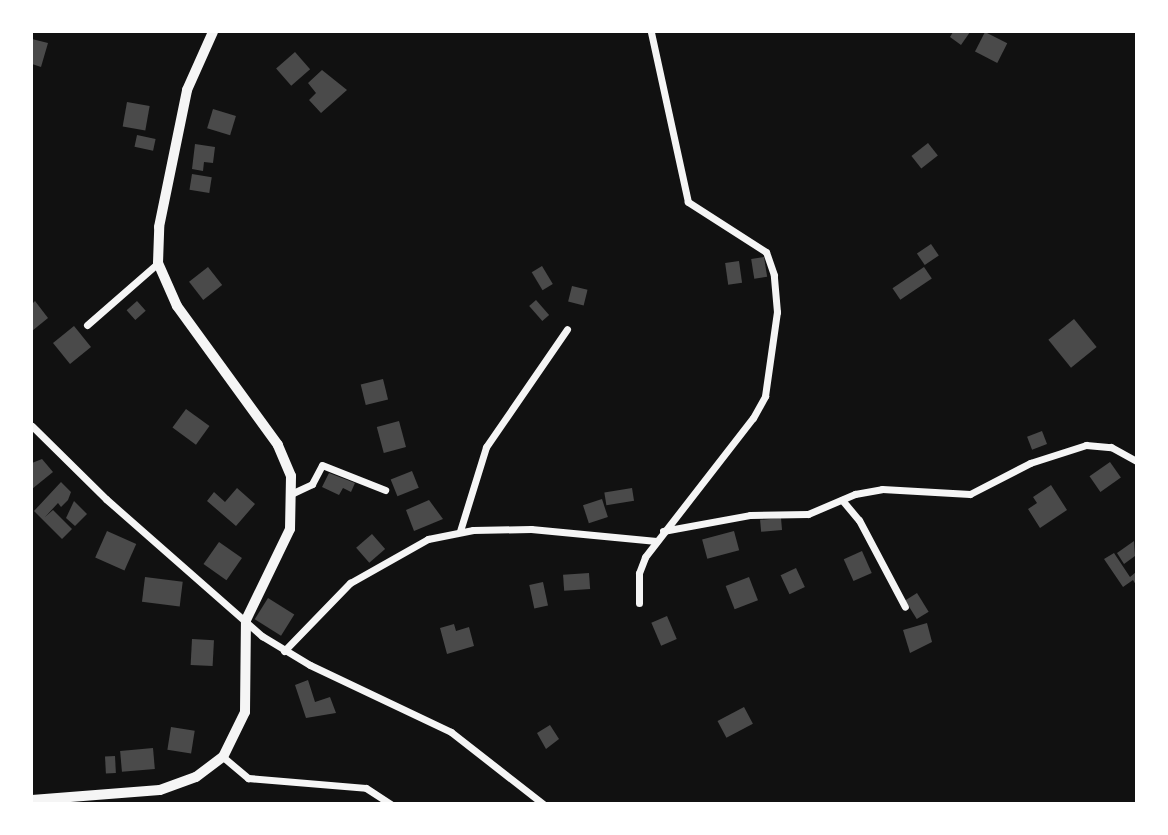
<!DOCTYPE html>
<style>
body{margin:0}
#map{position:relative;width:1168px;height:835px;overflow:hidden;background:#111;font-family:"Alegreya Sans",sans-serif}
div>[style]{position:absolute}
.building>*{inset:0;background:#4a4a4a;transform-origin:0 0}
.minor>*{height:7px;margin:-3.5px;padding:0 3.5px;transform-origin:3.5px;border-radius:3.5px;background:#f5f5f5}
.secondary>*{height:10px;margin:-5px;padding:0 5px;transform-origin:5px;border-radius:5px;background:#f5f5f5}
span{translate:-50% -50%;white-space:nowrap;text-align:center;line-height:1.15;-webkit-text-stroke:7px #fff;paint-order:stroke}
.frame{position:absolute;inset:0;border:33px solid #fff;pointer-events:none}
</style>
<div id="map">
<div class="building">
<i style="clip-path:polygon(953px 32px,970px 32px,961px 45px,950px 37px)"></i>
<i style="left:985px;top:32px;width:25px;height:22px;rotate:27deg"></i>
<i style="clip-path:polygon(32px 39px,48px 43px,41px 67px,32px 64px)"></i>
<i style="left:295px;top:52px;width:23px;height:25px;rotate:49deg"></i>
<i style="clip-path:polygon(322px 70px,347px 90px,321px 113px,309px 100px,316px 93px,308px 83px)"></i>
<i style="left:127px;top:102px;width:23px;height:25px;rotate:10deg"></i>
<i style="left:213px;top:109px;width:24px;height:20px;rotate:17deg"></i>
<i style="left:137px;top:135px;width:19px;height:12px;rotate:12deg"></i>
<i style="left:928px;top:143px;width:16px;height:21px;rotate:52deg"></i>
<i style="clip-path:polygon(195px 144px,215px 147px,213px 163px,204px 162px,203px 171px,192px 169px)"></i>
<i style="left:192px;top:174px;width:20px;height:16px;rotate:9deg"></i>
<i style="left:931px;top:244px;width:14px;height:17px;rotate:56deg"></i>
<i style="left:764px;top:257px;width:20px;height:13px;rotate:81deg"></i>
<i style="left:739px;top:261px;width:22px;height:14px;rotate:82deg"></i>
<i style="left:542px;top:266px;width:21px;height:12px;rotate:59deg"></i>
<i style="left:208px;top:267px;width:23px;height:24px;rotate:52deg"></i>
<i style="left:924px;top:267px;width:14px;height:38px;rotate:56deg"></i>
<i style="left:572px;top:286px;width:16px;height:16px;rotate:14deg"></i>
<i style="left:536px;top:300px;width:20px;height:9px;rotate:49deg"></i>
<i style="clip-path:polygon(35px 301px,48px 318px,32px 331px,32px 304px)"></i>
<i style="left:137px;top:301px;width:13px;height:14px;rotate:48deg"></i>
<i style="left:1074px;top:319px;width:36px;height:33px;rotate:51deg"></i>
<i style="left:74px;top:326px;width:27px;height:27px;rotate:51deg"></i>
<i style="left:383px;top:379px;width:21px;height:23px;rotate:76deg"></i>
<i style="left:186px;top:409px;width:29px;height:23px;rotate:36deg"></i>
<i style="left:399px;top:421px;width:27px;height:23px;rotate:75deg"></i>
<i style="left:1042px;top:431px;width:14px;height:16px;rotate:69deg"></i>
<i style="clip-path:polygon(42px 459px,53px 472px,32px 489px,32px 463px)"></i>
<i style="left:1110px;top:462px;width:19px;height:25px;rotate:55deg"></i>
<i style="left:412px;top:471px;width:18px;height:23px;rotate:68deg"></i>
<i style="clip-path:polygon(329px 473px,355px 483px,351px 492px,343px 488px,339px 495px,322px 487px)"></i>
<i style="clip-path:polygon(61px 482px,71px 492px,68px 500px,61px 507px,58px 503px,45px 517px,53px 510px,72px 529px,62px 539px,34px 511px)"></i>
<i style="clip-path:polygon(1051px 485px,1067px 510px,1040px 528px,1028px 509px,1037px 503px,1033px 497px)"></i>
<i style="clip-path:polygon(237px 488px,255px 504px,236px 526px,207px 501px,214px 492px,225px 502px)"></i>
<i style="left:632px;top:488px;width:13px;height:28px;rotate:81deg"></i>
<i style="left:602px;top:499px;width:19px;height:20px;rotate:72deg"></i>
<i style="clip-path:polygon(429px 500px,443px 519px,414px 531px,406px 510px)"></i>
<i style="clip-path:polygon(74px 501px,87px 514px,75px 526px,66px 518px)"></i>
<i style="left:781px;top:518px;width:12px;height:21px;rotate:85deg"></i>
<i style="left:107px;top:531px;width:32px;height:29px;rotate:24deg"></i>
<i style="left:734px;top:531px;width:20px;height:33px;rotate:75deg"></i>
<i style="left:372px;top:534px;width:20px;height:21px;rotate:49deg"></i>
<i style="clip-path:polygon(1134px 541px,1135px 556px,1124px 564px,1117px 553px)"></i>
<i style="left:219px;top:542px;width:28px;height:27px;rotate:35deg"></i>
<i style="left:862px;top:551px;width:24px;height:20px;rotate:66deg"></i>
<i style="clip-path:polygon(1114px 553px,1130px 577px,1136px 572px,1136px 585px,1133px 580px,1123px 587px,1104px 559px)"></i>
<i style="left:796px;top:568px;width:21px;height:17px;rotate:65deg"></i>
<i style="left:589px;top:573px;width:16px;height:26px;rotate:86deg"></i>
<i style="left:145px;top:577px;width:38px;height:25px;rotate:7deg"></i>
<i style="left:749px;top:577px;width:25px;height:25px;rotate:69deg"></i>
<i style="left:543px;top:582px;width:24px;height:14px;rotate:78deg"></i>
<i style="left:917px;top:593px;width:22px;height:14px;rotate:58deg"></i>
<i style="left:268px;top:598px;width:31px;height:25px;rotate:32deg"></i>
<i style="left:667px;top:616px;width:25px;height:17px;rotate:67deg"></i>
<i style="clip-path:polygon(927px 623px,932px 642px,910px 653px,903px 630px)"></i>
<i style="clip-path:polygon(454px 624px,456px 631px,469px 627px,474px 646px,447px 654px,440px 628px)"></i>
<i style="left:192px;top:639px;width:22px;height:26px;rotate:3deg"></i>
<i style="clip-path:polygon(308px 680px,315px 702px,330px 697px,336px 713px,306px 718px,295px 685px)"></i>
<i style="left:744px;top:707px;width:19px;height:30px;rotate:62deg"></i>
<i style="clip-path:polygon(550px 725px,559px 739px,546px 749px,537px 733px)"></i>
<i style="left:171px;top:727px;width:24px;height:23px;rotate:9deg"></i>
<i style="left:153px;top:748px;width:21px;height:33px;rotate:85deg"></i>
<i style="left:115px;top:756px;width:17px;height:10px;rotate:87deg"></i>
</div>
<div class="minor">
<i style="left:87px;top:325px;width:94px;rotate:-41.1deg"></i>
<i style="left:32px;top:426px;width:104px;rotate:44.6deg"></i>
<i style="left:106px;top:499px;width:208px;rotate:41.3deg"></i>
<i style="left:262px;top:636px;width:56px;rotate:31.1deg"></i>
<i style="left:310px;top:665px;width:156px;rotate:25.4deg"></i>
<i style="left:451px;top:732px;width:117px;rotate:38deg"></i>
<i style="left:293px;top:493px;width:21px;rotate:-25deg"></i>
<i style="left:312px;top:484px;width:21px;rotate:-62deg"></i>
<i style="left:322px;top:465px;width:68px;rotate:21.6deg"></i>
<i style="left:842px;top:500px;width:26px;rotate:50deg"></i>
<i style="left:859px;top:520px;width:98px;rotate:62.1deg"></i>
<i style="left:460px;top:531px;width:88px;rotate:-72.8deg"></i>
<i style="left:486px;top:447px;width:143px;rotate:-55.5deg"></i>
<i style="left:663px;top:531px;width:88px;rotate:-10.4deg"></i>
<i style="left:750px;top:515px;width:58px;rotate:-1deg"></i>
<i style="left:808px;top:514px;width:51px;rotate:-23.1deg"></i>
<i style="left:855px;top:494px;width:27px;rotate:-10deg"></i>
<i style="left:882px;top:489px;width:88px;rotate:3.3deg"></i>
<i style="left:970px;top:494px;width:68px;rotate:-27.3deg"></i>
<i style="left:1030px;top:463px;width:59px;rotate:-17.8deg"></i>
<i style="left:1086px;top:445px;width:25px;rotate:5deg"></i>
<i style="left:1111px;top:447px;width:29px;rotate:29deg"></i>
<i style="left:639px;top:603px;width:30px;rotate:-90deg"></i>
<i style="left:639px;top:573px;width:17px;rotate:-69deg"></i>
<i style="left:645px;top:557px;width:176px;rotate:-52.2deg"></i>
<i style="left:753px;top:418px;width:25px;rotate:-61deg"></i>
<i style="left:765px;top:396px;width:85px;rotate:-81.9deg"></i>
<i style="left:777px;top:312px;width:37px;rotate:-95deg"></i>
<i style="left:774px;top:275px;width:24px;rotate:-109deg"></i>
<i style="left:766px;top:252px;width:93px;rotate:-147.3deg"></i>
<i style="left:688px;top:202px;width:174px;rotate:-102.3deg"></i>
<i style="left:284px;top:651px;width:95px;rotate:-45.9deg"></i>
<i style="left:350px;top:583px;width:90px;rotate:-29.4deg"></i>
<i style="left:428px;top:539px;width:46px;rotate:-11.3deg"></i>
<i style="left:473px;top:530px;width:58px;rotate:-1deg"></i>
<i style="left:531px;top:529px;width:126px;rotate:5.5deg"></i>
<i style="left:223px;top:757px;width:33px;rotate:40deg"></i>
<i style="left:248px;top:778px;width:118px;rotate:4.8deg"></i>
<i style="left:366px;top:788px;width:30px;rotate:33deg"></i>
</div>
<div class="secondary">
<i style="left:32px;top:800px;width:128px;rotate:-4.5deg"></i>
<i style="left:160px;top:790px;width:38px;rotate:-20deg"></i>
<i style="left:196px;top:777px;width:34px;rotate:-37deg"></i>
<i style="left:223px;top:757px;width:50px;rotate:-63.9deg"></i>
<i style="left:245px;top:712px;width:92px;rotate:-89.4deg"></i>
<i style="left:246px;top:620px;width:101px;rotate:-64.2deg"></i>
<i style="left:290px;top:529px;width:53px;rotate:-88.9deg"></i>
<i style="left:291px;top:476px;width:34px;rotate:-113deg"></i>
<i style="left:278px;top:445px;width:172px;rotate:-126deg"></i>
<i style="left:177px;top:306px;width:47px;rotate:-113.8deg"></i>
<i style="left:158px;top:263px;width:36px;rotate:-88deg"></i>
<i style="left:159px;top:227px;width:140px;rotate:-78.4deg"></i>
<i style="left:187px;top:90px;width:64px;rotate:-65.9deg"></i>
</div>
<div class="frame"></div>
</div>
